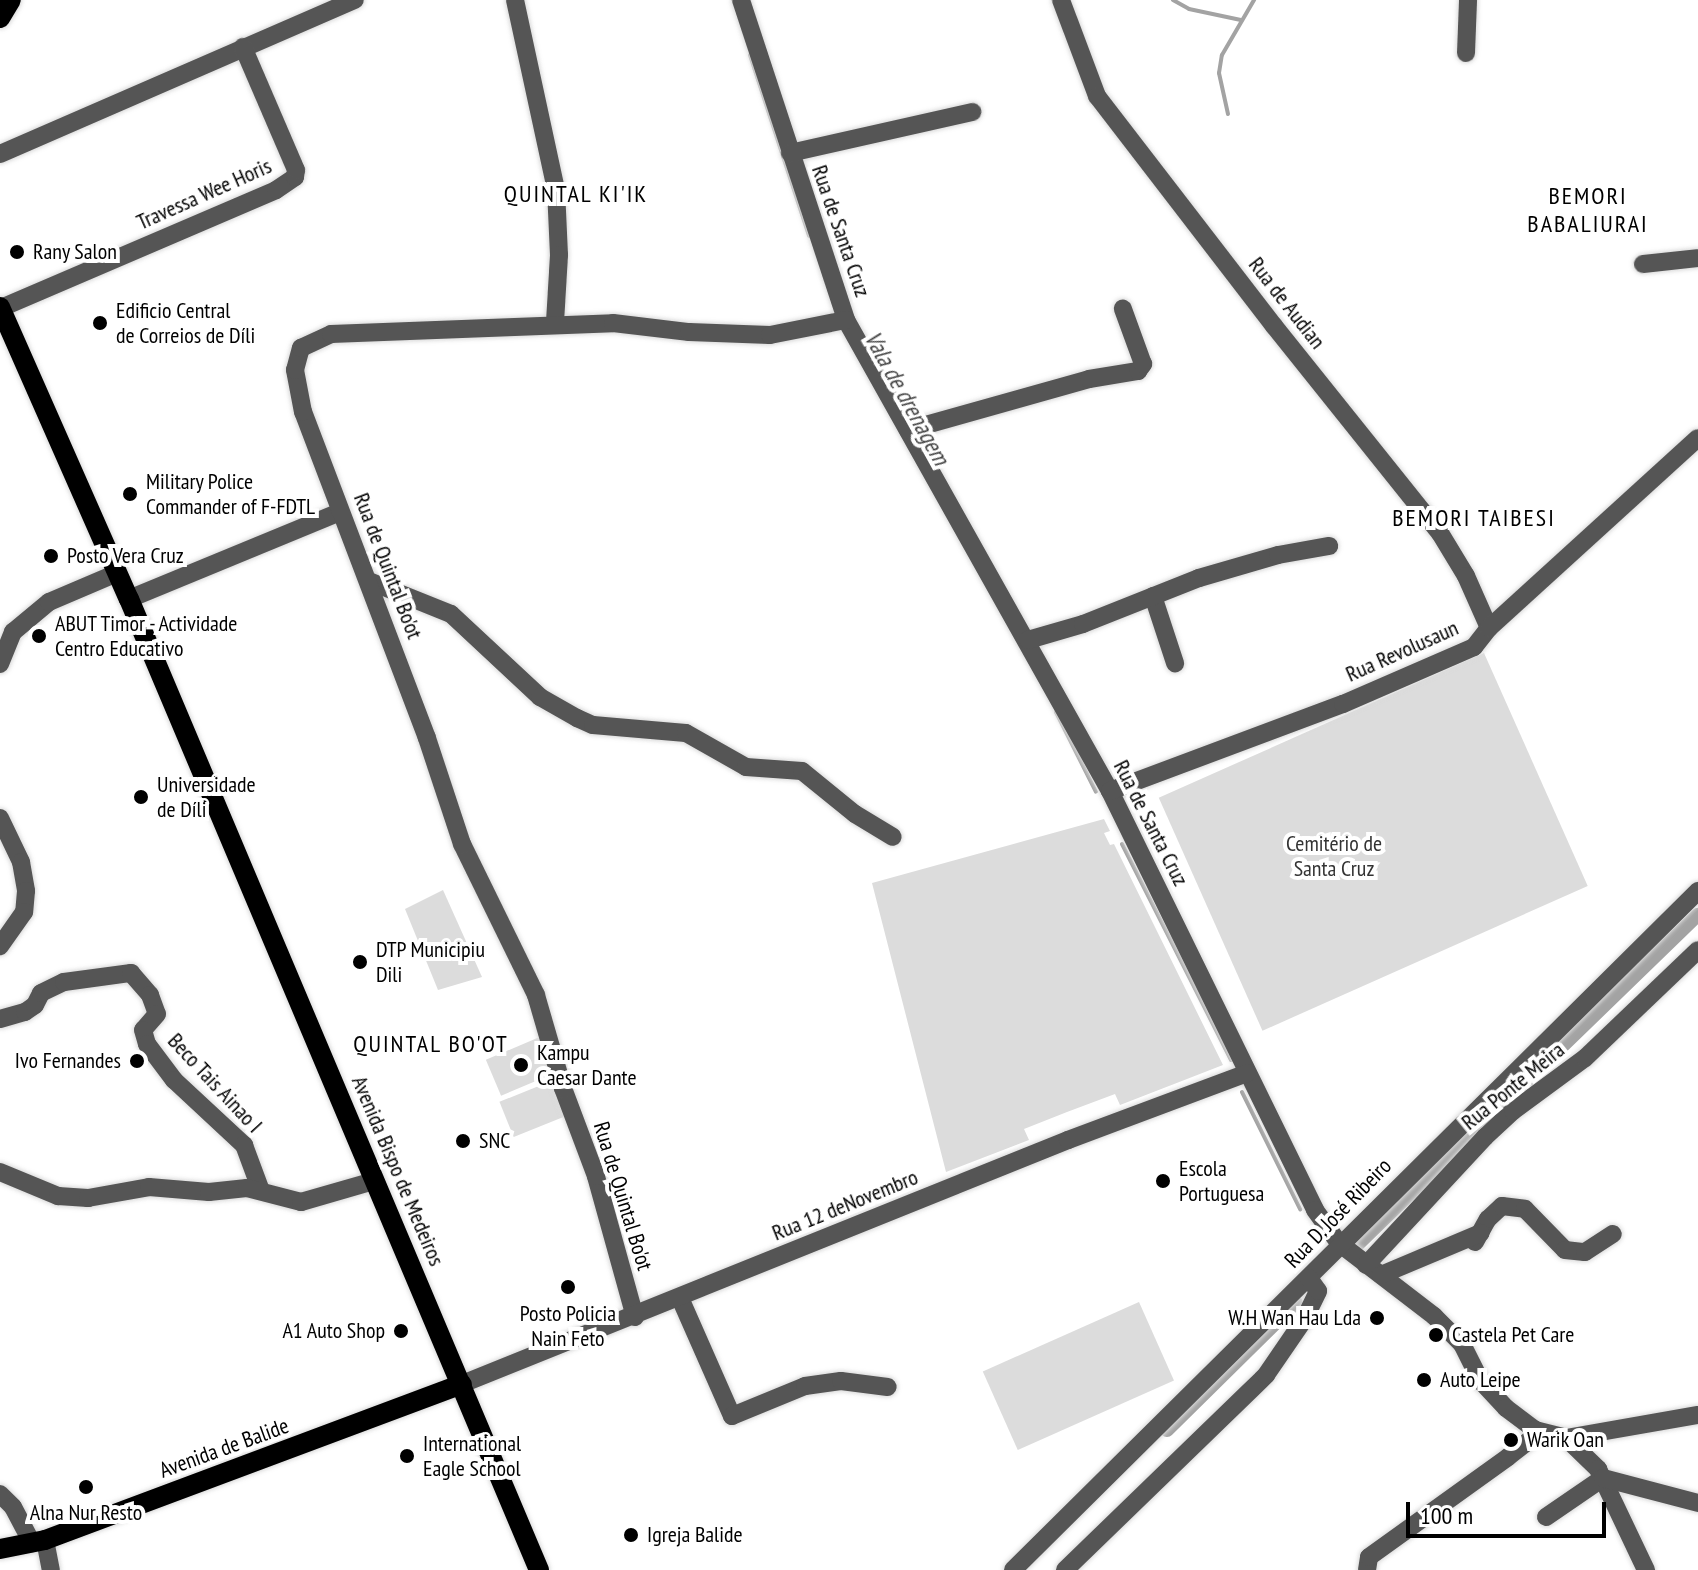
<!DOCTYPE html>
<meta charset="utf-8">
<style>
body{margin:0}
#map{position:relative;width:1698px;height:1570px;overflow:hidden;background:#fff;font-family:"PT Sans Narrow",sans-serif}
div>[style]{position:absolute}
.green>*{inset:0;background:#dcdcdc;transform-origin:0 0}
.stream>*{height:4px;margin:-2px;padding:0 2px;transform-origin:2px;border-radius:2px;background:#a3a3a3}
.canal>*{height:14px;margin:-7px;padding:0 7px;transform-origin:7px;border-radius:7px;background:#a3a3a3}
.roads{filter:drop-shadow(0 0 2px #dbdbdb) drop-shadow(0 0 2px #dbdbdb)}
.minor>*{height:18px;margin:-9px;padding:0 9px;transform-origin:9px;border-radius:9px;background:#555}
.major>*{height:20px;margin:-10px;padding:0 10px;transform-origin:10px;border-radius:10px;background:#000}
.dots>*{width:22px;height:22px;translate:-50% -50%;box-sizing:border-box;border:4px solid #fff;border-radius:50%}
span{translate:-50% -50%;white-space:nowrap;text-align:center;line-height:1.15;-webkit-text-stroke:8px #fff;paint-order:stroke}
.street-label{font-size:22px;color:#000}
.poi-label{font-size:22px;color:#000}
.left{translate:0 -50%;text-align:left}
.right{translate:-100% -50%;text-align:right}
.park-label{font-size:22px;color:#333}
.neighbourhood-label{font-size:24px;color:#000;letter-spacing:2px}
.water-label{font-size:24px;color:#444;font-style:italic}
.scale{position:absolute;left:1406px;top:1502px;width:200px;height:36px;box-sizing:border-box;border:4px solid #000;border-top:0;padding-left:10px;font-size:24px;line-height:28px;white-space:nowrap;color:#000;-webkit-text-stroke:6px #fff;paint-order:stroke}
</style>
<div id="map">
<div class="green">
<i style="left:1484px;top:653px;width:255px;height:356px;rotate:66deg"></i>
<i style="clip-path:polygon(1104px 819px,1110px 831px,1104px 833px,1110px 845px,1114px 844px,1223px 1065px,1120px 1105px,1115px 1094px,1067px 1112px,1024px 1129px,1029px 1140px,946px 1172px,872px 883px)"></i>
<i style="clip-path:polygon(443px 890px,482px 977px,438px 990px,405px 909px)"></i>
<i style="left:542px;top:1036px;width:39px;height:61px;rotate:67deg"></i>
<i style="left:556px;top:1079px;width:38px;height:61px;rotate:68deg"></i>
<i style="left:1139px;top:1302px;width:86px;height:171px;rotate:66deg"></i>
</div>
<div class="stream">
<i style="left:1173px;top:0;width:18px;rotate:29deg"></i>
<i style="left:1189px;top:9px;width:53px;rotate:11.9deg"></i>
<i style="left:750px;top:55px;width:190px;rotate:71.9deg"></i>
<i style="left:1228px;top:114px;width:42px;rotate:-102.4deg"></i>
<i style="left:1219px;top:73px;width:18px;rotate:-81deg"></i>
<i style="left:1222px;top:55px;width:64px;rotate:-59.8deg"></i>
<i style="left:1056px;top:712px;width:89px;rotate:63.4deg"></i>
<i style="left:1122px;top:844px;width:242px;rotate:63.2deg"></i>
<i style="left:1242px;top:1092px;width:131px;rotate:63.6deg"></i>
</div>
<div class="canal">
<i style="left:1356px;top:1246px;width:476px;rotate:-44.1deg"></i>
<i style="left:1167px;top:1430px;width:181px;rotate:-44.6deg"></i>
</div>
<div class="roads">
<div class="minor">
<i style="left:515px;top:0;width:193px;rotate:77.8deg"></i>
<i style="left:556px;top:189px;width:66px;rotate:87.4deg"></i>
<i style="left:559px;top:255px;width:68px;rotate:93.4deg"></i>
<i style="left:741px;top:0;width:337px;rotate:71.8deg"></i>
<i style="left:846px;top:320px;width:540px;rotate:60.73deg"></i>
<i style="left:1110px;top:791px;width:466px;rotate:63.9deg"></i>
<i style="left:1315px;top:1210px;width:41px;rotate:54deg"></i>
<i style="left:1339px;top:1243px;width:120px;rotate:37.5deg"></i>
<i style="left:1434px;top:1316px;width:40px;rotate:45deg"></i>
<i style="left:1462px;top:1344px;width:40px;rotate:63.4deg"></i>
<i style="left:1480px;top:1380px;width:38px;rotate:47deg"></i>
<i style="left:1506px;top:1408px;width:36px;rotate:37deg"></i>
<i style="left:1535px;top:1430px;width:32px;rotate:14deg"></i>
<i style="left:1566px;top:1438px;width:45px;rotate:44.1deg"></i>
<i style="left:1598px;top:1469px;width:112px;rotate:64.6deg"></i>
<i style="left:1061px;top:0;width:103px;rotate:69.4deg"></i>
<i style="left:1097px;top:96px;width:290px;rotate:52.4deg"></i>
<i style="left:1274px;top:326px;width:265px;rotate:51.3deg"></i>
<i style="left:1440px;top:533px;width:50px;rotate:58.8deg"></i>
<i style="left:1466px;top:576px;width:57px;rotate:66.1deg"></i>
<i style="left:1466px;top:53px;width:53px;rotate:-87.8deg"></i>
<i style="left:790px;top:153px;width:187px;rotate:-12.7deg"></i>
<i style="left:0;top:154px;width:387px;rotate:-23.5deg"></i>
<i style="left:1643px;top:264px;width:55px;rotate:-6.2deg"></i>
<i style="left:1px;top:308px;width:299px;rotate:-23.2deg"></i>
<i style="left:276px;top:190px;width:23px;rotate:-34deg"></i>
<i style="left:295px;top:177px;width:7px;rotate:-82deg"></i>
<i style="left:296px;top:170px;width:134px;rotate:-113.3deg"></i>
<i style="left:908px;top:430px;width:188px;rotate:-15.7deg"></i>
<i style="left:1089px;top:379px;width:50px;rotate:-9.3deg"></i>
<i style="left:1138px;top:371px;width:9px;rotate:-54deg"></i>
<i style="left:1143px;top:364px;width:59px;rotate:-110deg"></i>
<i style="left:369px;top:581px;width:88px;rotate:21.9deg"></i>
<i style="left:451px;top:614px;width:122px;rotate:43deg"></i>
<i style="left:540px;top:697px;width:43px;rotate:29.6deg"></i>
<i style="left:577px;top:718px;width:17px;rotate:24deg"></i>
<i style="left:593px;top:725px;width:93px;rotate:4.9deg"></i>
<i style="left:686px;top:733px;width:69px;rotate:29.5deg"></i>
<i style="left:746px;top:767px;width:56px;rotate:4.1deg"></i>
<i style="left:802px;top:771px;width:68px;rotate:39.1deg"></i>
<i style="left:855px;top:814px;width:44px;rotate:31.2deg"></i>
<i style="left:1153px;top:596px;width:71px;rotate:71.8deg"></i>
<i style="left:129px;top:599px;width:228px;rotate:-22.4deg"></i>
<i style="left:1028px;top:640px;width:57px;rotate:-16.2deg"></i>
<i style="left:1083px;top:624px;width:125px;rotate:-21.6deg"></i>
<i style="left:1199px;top:578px;width:82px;rotate:-16.2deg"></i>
<i style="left:1278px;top:555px;width:52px;rotate:-10deg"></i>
<i style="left:0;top:664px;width:35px;rotate:-68deg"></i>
<i style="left:13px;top:632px;width:47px;rotate:-39.8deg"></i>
<i style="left:49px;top:602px;width:74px;rotate:-23.1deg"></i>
<i style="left:1110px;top:791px;width:249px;rotate:-20.5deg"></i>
<i style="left:1343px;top:704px;width:143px;rotate:-23.5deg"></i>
<i style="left:1474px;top:647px;width:24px;rotate:-52deg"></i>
<i style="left:1489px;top:628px;width:282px;rotate:-42.3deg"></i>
<i style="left:0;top:818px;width:49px;rotate:64.5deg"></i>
<i style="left:21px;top:862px;width:29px;rotate:80deg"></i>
<i style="left:26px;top:891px;width:21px;rotate:95deg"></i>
<i style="left:24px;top:912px;width:42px;rotate:125.2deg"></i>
<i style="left:0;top:1019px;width:26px;rotate:-16deg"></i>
<i style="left:25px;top:1012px;width:12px;rotate:-35deg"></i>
<i style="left:35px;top:1005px;width:13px;rotate:-63deg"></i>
<i style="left:41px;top:993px;width:25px;rotate:-26deg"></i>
<i style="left:64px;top:982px;width:68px;rotate:-7.7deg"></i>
<i style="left:131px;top:973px;width:29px;rotate:49deg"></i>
<i style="left:150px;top:995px;width:20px;rotate:70deg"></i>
<i style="left:157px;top:1014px;width:21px;rotate:131deg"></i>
<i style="left:143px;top:1030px;width:15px;rotate:74deg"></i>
<i style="left:147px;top:1044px;width:45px;rotate:53.1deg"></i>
<i style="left:174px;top:1080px;width:96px;rotate:42.9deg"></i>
<i style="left:244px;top:1145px;width:49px;rotate:69.7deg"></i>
<i style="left:0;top:1172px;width:63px;rotate:22.5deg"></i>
<i style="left:58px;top:1196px;width:30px;rotate:4deg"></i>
<i style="left:88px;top:1198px;width:62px;rotate:-10.2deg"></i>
<i style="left:149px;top:1187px;width:60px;rotate:4.8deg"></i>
<i style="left:209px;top:1192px;width:38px;rotate:-6deg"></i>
<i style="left:247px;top:1188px;width:56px;rotate:14.5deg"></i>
<i style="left:301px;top:1202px;width:69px;rotate:-16.1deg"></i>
<i style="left:1475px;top:1242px;width:26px;rotate:-61deg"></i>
<i style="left:1488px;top:1219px;width:19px;rotate:-43deg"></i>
<i style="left:1502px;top:1206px;width:23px;rotate:7deg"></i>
<i style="left:1525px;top:1209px;width:57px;rotate:45.7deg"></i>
<i style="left:1565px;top:1250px;width:20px;rotate:6deg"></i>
<i style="left:1585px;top:1252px;width:33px;rotate:-33deg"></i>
<i style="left:1366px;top:1265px;width:175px;rotate:-47.1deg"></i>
<i style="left:1485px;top:1137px;width:38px;rotate:-43deg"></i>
<i style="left:1513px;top:1111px;width:89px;rotate:-36.4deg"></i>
<i style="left:1585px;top:1058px;width:156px;rotate:-43.7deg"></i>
<i style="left:1381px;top:1275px;width:108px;rotate:-22.8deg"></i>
<i style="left:680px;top:1298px;width:129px;rotate:66.2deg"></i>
<i style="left:732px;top:1416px;width:79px;rotate:-22.3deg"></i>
<i style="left:805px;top:1386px;width:36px;rotate:-8deg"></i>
<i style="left:841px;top:1381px;width:47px;rotate:7.3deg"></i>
<i style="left:635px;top:1317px;width:146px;rotate:-105.5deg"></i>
<i style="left:596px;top:1176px;width:94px;rotate:-110.6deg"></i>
<i style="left:563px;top:1088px;width:97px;rotate:-106.2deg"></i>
<i style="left:536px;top:995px;width:168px;rotate:-116.1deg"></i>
<i style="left:462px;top:844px;width:112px;rotate:-108.3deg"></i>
<i style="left:427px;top:738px;width:349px;rotate:-110.8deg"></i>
<i style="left:303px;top:412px;width:43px;rotate:-100.8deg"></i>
<i style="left:295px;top:370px;width:23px;rotate:-75deg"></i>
<i style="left:301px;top:348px;width:33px;rotate:-25deg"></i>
<i style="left:331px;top:334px;width:282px;rotate:-2.2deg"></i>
<i style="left:613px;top:323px;width:77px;rotate:6.8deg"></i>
<i style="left:689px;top:332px;width:81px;rotate:2.1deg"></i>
<i style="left:770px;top:335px;width:77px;rotate:-11.2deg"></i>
<i style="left:462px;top:1384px;width:653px;rotate:-21.93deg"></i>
<i style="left:1068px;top:1140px;width:191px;rotate:-20.5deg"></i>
<i style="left:1566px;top:1438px;width:134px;rotate:-9.9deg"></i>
<i style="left:0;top:1494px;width:18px;rotate:45deg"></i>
<i style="left:13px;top:1507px;width:41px;rotate:62.2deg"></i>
<i style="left:1546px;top:1517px;width:69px;rotate:-34.4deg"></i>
<i style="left:1603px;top:1478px;width:98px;rotate:14.7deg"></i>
<i style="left:45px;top:1540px;width:31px;rotate:79deg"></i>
<i style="left:1013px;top:1570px;width:965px;rotate:-44.75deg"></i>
<i style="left:1065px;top:1570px;width:280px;rotate:-44.1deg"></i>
<i style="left:1266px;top:1375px;width:69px;rotate:-55.6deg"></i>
<i style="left:1305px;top:1318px;width:30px;rotate:-64deg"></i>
<i style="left:1318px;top:1291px;width:16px;rotate:-125deg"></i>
<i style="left:1367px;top:1570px;width:13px;rotate:-81deg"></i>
<i style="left:1369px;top:1557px;width:171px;rotate:-35.7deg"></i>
<i style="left:1508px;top:1457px;width:31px;rotate:-38deg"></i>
<i style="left:1532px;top:1438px;width:9px;rotate:-69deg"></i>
</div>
<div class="major">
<i style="left:0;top:18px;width:21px;rotate:-59deg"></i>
<i style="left:0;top:307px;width:319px;rotate:66.2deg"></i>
<i style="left:129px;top:599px;width:1054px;rotate:67.11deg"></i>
<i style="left:0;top:1549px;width:46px;rotate:-11.3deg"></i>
<i style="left:45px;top:1540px;width:445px;rotate:-20.5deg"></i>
</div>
</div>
<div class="dots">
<i style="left:17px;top:252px;background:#000"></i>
<i style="left:100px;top:323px;background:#000"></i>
<i style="left:130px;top:494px;background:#000"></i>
<i style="left:51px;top:556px;background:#000"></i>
<i style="left:39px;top:636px;background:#000"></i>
<i style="left:141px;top:797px;background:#000"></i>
<i style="left:360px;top:962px;background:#000"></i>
<i style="left:137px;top:1061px;background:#000"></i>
<i style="left:521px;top:1065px;background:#000"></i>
<i style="left:463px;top:1141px;background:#000"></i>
<i style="left:1163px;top:1181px;background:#000"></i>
<i style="left:568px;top:1287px;background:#000"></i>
<i style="left:1377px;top:1318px;background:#000"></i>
<i style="left:401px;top:1331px;background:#000"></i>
<i style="left:1436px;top:1335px;background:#000"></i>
<i style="left:1424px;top:1380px;background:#000"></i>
<i style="left:1511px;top:1440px;background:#000"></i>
<i style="left:407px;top:1456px;background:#000"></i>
<i style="left:86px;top:1487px;background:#000"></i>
<i style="left:631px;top:1535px;background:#000"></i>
</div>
<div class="street-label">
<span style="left:204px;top:194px;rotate:-24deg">Travessa Wee Horis</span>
<span style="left:841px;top:231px;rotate:71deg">Rua de Santa Cruz</span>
<span style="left:1287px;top:303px;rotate:52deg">Rua de Audian</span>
<span style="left:388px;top:566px;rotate:69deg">Rua de Quintal Bo'ot</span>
<span style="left:1402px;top:651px;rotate:-24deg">Rua Revolusaun</span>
<span style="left:1151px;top:823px;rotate:63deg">Rua de Santa Cruz</span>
<span style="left:215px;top:1083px;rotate:47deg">Beco Tais Ainao I</span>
<span style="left:1513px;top:1086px;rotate:-39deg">Rua Ponte Meira</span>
<span style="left:398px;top:1171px;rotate:67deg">Avenida Bispo de Medeiros</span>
<span style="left:623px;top:1196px;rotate:73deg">Rua de Quintal Bo'ot</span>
<span style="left:845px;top:1205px;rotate:-22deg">Rua 12 deNovembro</span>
<span style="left:1338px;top:1213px;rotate:-46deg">Rua D. José Ribeiro</span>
<span style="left:224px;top:1448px;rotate:-20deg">Avenida de Balide</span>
</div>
<div class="poi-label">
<span class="left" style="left:33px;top:252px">Rany Salon</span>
<span class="left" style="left:116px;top:323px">Edificio Central<br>de Correios de Díli</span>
<span class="left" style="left:146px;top:494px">Military Police<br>Commander of F-FDTL</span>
<span class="left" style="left:67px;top:556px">Posto Vera Cruz</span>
<span class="left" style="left:55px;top:636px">ABUT Timor - Actividade<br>Centro Educativo</span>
<span class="left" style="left:157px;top:797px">Universidade<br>de Díli</span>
<span class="left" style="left:376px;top:962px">DTP Municipiu<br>Dili</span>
<span class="left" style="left:537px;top:1065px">Kampu<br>Caesar Dante</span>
<span class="right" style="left:121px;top:1061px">Ivo Fernandes</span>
<span class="left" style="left:479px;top:1141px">SNC</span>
<span class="left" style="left:1179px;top:1181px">Escola<br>Portuguesa</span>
<span style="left:568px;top:1326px">Posto Policia<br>Nain Feto</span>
<span class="right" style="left:1361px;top:1318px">W.H Wan Hau Lda</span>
<span class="right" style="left:385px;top:1331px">A1 Auto Shop</span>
<span class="left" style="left:1452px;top:1335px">Castela Pet Care</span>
<span class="left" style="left:1440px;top:1380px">Auto Leipe</span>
<span class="left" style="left:1527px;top:1440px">Warik Oan</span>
<span class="left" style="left:423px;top:1456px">International<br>Eagle School</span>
<span style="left:86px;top:1513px">Alna Nur Resto</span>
<span class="left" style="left:647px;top:1535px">Igreja Balide</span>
</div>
<div class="park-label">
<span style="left:1334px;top:856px">Cemitério de<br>Santa Cruz</span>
</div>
<div class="neighbourhood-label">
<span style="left:576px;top:194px">QUINTAL KI'IK</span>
<span style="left:1588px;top:210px">BEMORI<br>BABALIURAI</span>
<span style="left:1474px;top:518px">BEMORI TAIBESI</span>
<span style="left:431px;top:1044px">QUINTAL BO'OT</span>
</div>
<div class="water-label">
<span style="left:907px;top:398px;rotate:61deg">Vala de drenagem</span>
</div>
<div class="scale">100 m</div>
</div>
